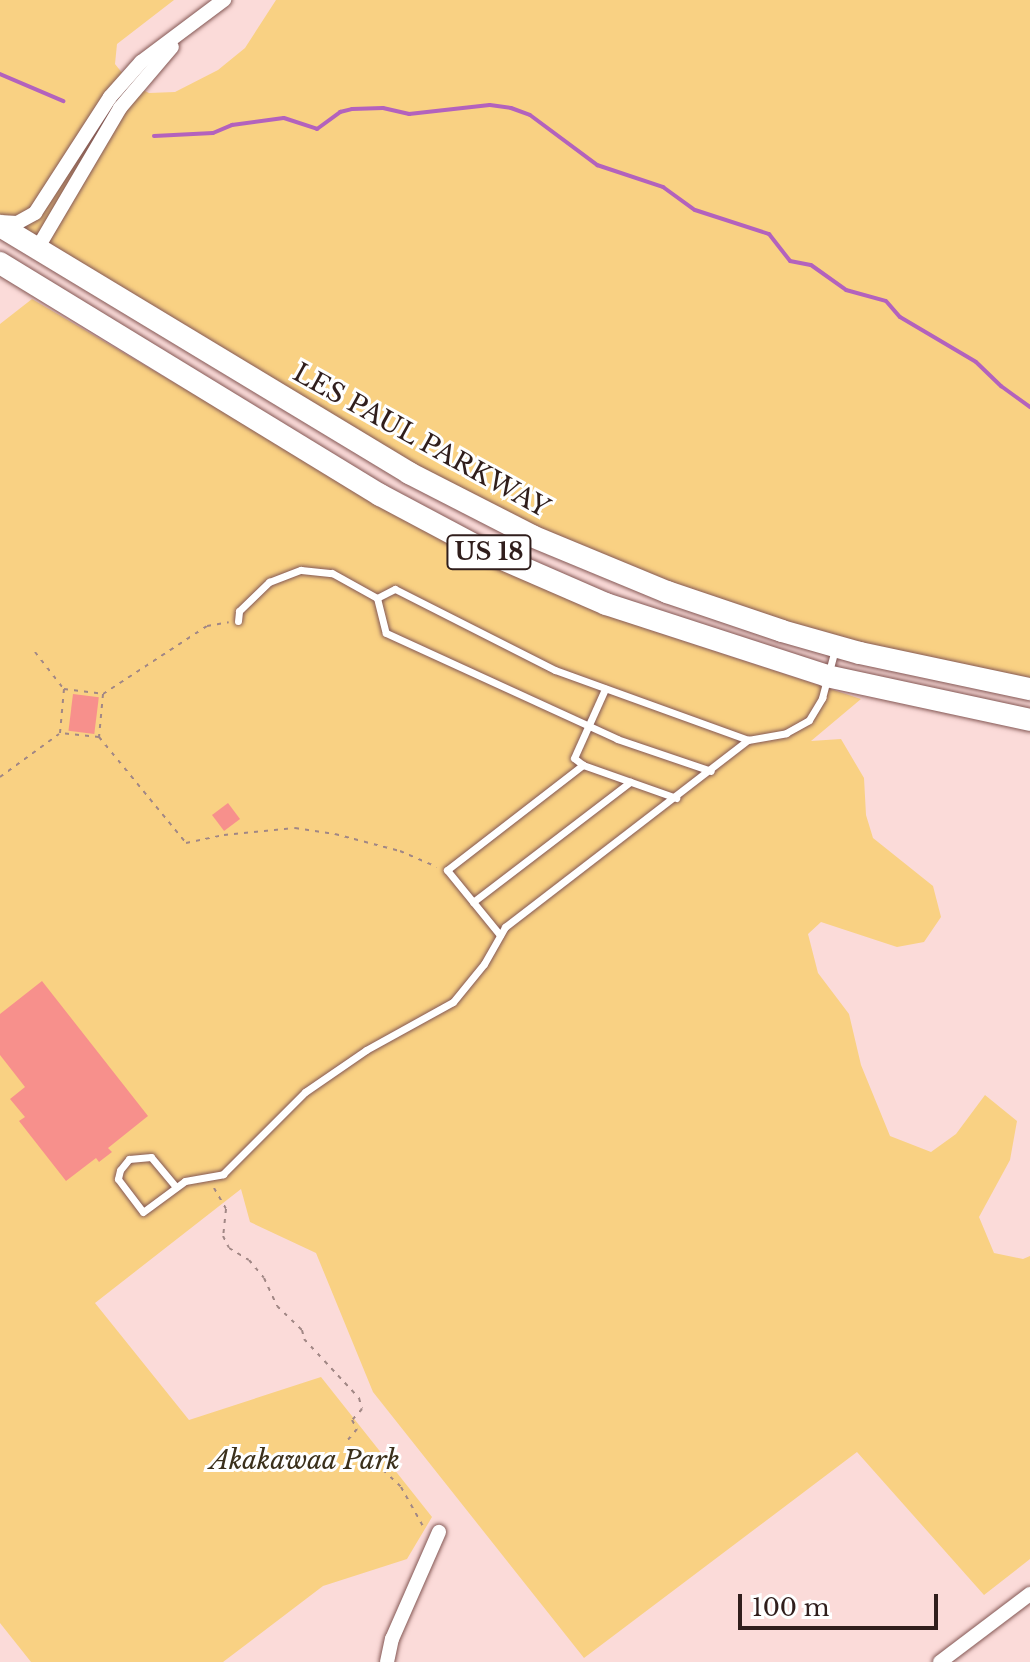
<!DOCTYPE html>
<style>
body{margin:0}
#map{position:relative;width:1030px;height:1662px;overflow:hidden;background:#fbdbd9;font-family:"Libre Baskerville",serif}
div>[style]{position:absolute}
.green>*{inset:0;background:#f9d183}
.stream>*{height:4px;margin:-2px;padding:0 2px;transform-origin:2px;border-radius:2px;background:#b362bd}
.building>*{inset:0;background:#f7908c;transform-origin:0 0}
.path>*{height:2px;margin-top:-1px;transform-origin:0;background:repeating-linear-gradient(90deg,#a18785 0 4px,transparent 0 10px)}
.roads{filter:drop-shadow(0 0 2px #835754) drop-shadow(0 0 2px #835754)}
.service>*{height:7px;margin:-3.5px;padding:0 3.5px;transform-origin:3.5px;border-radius:3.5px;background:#fff}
.minor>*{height:14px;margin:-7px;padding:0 7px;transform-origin:7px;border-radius:7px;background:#fff}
.primary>*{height:22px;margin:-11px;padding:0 11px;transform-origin:11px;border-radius:11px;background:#fff}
span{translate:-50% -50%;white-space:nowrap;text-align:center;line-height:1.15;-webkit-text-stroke:6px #fff;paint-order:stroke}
.shield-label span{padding:2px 6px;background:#fff;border:2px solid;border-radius:6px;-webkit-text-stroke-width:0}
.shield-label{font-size:24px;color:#301e1c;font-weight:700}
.street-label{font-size:26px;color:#301e1c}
.park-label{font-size:26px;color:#3b301b;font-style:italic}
.scale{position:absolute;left:738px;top:1594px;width:200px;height:36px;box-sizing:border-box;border:4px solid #301e1c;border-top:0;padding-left:10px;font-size:24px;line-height:28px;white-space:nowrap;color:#301e1c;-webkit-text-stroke:6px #fff;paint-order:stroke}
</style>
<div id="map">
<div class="green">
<i style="clip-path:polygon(0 0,174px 0,117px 44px,115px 64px,131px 84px,149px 93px,175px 92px,218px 70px,245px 48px,276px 0,1030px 0,1030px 685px,976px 677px,695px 597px,440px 484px,0 223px)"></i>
<i style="clip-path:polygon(32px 299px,408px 520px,644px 628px,861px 699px,811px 741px,841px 739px,864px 778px,866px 815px,873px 838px,933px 886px,941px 917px,924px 942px,897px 947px,821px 922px,808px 934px,818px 973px,849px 1014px,861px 1065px,890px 1136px,931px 1152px,956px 1134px,985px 1095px,1017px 1121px,1010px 1160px,979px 1217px,994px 1253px,1023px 1259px,1030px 1256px,1030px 1559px,984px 1595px,857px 1452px,584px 1658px,373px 1392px,316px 1253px,250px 1222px,241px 1189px,95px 1303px,189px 1420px,321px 1377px,432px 1517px,407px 1559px,323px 1586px,223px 1662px,31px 1662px,0 1623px,0 324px)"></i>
</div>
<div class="stream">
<i style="left:0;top:74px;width:69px;rotate:23.2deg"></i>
<i style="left:154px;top:136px;width:59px;rotate:-2.9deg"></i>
<i style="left:213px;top:133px;width:21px;rotate:-23deg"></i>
<i style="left:232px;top:125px;width:52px;rotate:-7.7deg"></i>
<i style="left:284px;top:118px;width:35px;rotate:18deg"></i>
<i style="left:317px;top:129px;width:29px;rotate:-36deg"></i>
<i style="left:340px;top:112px;width:12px;rotate:-14deg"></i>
<i style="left:352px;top:109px;width:31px;rotate:-2deg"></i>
<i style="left:383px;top:108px;width:27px;rotate:13deg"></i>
<i style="left:409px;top:114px;width:81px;rotate:-6.3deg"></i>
<i style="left:490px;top:105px;width:21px;rotate:8deg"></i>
<i style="left:511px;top:108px;width:20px;rotate:20deg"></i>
<i style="left:530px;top:115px;width:84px;rotate:36.7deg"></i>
<i style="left:597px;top:165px;width:70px;rotate:18.4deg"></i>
<i style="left:663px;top:187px;width:39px;rotate:36deg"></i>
<i style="left:695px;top:210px;width:78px;rotate:18deg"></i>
<i style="left:769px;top:234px;width:34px;rotate:52deg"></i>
<i style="left:790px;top:261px;width:21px;rotate:11deg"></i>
<i style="left:811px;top:265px;width:43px;rotate:35.5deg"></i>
<i style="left:846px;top:290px;width:41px;rotate:15.4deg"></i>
<i style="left:886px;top:301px;width:21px;rotate:49deg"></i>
<i style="left:900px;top:317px;width:88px;rotate:30.6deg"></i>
<i style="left:976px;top:362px;width:35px;rotate:44deg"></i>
<i style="left:1001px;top:386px;width:36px;rotate:36deg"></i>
</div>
<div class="building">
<i style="left:73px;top:694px;width:26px;height:37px;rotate:7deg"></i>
<i style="left:228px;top:803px;width:20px;height:20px;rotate:53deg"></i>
<i style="clip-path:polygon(42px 981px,148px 1116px,108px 1148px,112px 1152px,99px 1162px,96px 1158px,66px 1181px,19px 1121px,25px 1117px,10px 1099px,25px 1087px,0 1055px,0 1014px)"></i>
</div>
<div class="path">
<i style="left:35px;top:652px;width:46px;rotate:52.1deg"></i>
<i style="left:103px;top:694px;width:43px;rotate:95.3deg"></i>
<i style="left:99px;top:737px;width:39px;rotate:-174deg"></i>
<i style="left:60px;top:733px;width:44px;rotate:-84.8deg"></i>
<i style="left:64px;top:689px;width:39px;rotate:7deg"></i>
<i style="left:103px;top:694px;width:124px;rotate:-33.2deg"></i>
<i style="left:207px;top:626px;width:22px;rotate:-10deg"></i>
<i style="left:99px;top:737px;width:137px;rotate:50.6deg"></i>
<i style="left:186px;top:843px;width:39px;rotate:-12deg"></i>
<i style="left:224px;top:835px;width:71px;rotate:-5.6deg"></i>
<i style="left:295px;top:828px;width:40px;rotate:8.5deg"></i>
<i style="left:335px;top:834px;width:67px;rotate:14.7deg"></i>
<i style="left:400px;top:851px;width:40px;rotate:23.4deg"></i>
<i style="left:0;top:777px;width:73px;rotate:-36.1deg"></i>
<i style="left:214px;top:1188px;width:24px;rotate:60deg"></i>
<i style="left:226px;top:1209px;width:27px;rotate:96deg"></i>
<i style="left:223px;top:1236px;width:13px;rotate:63deg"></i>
<i style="left:229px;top:1248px;width:23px;rotate:31deg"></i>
<i style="left:249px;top:1260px;width:23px;rotate:50deg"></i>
<i style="left:264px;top:1278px;width:31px;rotate:65deg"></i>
<i style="left:277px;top:1306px;width:35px;rotate:44deg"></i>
<i style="left:302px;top:1330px;width:9px;rotate:77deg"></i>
<i style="left:304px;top:1339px;width:81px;rotate:47deg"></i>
<i style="left:359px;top:1398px;width:11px;rotate:75deg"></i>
<i style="left:362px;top:1409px;width:15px;rotate:132deg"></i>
<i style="left:352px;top:1420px;width:10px;rotate:61deg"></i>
<i style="left:357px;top:1429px;width:16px;rotate:130deg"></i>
<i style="left:383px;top:1470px;width:25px;rotate:43deg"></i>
<i style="left:401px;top:1487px;width:47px;rotate:60.7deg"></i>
</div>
<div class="roads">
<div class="service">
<i style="left:377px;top:598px;width:20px;rotate:-27deg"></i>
<i style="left:395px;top:589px;width:179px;rotate:26.9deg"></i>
<i style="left:555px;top:670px;width:205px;rotate:19.9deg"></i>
<i style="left:748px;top:740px;width:39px;rotate:-10deg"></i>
<i style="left:786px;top:733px;width:26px;rotate:-29deg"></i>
<i style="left:809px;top:720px;width:26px;rotate:-59deg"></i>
<i style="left:822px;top:698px;width:51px;rotate:-75.1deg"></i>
<i style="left:238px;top:621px;width:10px;rotate:-84deg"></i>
<i style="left:239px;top:611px;width:42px;rotate:-44deg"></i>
<i style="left:269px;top:582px;width:34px;rotate:-21deg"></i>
<i style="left:301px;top:570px;width:31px;rotate:6deg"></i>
<i style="left:332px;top:573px;width:51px;rotate:29.1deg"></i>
<i style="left:377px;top:598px;width:36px;rotate:76deg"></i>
<i style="left:386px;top:633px;width:254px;rotate:24.6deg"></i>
<i style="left:617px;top:739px;width:99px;rotate:18.8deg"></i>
<i style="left:583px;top:765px;width:99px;rotate:19.5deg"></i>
<i style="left:473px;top:902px;width:198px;rotate:-37.4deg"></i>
<i style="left:500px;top:935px;width:84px;rotate:-129.2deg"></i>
<i style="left:447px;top:870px;width:172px;rotate:-37.7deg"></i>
<i style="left:583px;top:765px;width:11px;rotate:-142deg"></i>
<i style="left:574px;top:758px;width:76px;rotate:-65.8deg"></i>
<i style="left:176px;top:1187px;width:39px;rotate:-130deg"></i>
<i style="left:151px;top:1157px;width:22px;rotate:175deg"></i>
<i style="left:129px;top:1159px;width:14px;rotate:129deg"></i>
<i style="left:120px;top:1170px;width:9px;rotate:103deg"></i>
<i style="left:118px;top:1179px;width:41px;rotate:52.9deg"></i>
<i style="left:143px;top:1212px;width:52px;rotate:-36.4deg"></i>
<i style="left:185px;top:1181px;width:39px;rotate:-10deg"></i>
<i style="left:223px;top:1174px;width:116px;rotate:-45deg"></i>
<i style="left:305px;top:1092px;width:74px;rotate:-34.5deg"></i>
<i style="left:366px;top:1050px;width:99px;rotate:-28.9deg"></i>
<i style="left:453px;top:1002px;width:49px;rotate:-50.8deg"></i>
<i style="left:484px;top:964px;width:43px;rotate:-60.4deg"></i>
<i style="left:505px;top:927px;width:307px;rotate:-37.6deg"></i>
</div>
<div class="minor">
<i style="left:0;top:222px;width:17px;rotate:3deg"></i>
<i style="left:17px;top:223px;width:21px;rotate:-29deg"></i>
<i style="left:35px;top:213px;width:138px;rotate:-57.1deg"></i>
<i style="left:110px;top:97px;width:47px;rotate:-48.5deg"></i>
<i style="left:141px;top:62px;width:104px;rotate:-36.8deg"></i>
<i style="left:37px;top:249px;width:164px;rotate:-59.5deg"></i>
<i style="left:120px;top:108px;width:80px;rotate:-49.6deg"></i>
<i style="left:387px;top:1662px;width:24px;rotate:-78deg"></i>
<i style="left:392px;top:1639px;width:117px;rotate:-66.3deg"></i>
<i style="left:940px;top:1662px;width:113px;rotate:-37.1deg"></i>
</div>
<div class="primary">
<i style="left:0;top:226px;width:478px;rotate:31.1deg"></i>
<i style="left:409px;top:473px;width:138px;rotate:27.1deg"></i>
<i style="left:532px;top:536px;width:146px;rotate:22.5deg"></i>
<i style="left:667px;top:592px;width:121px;rotate:18.7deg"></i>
<i style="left:782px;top:631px;width:81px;rotate:15.8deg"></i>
<i style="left:860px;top:653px;width:174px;rotate:12deg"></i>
<i style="left:0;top:263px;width:445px;rotate:31.4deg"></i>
<i style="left:380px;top:495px;width:126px;rotate:28deg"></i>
<i style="left:491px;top:554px;width:125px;rotate:23.5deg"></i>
<i style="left:606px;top:604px;width:232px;rotate:18deg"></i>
<i style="left:827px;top:676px;width:208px;rotate:12.2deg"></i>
</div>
</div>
<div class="shield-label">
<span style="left:489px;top:552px">US 18</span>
</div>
<div class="street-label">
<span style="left:421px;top:441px;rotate:29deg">LES PAUL PARKWAY</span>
</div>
<div class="park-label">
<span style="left:305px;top:1461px">Akakawaa Park</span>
</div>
<div class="scale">100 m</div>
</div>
